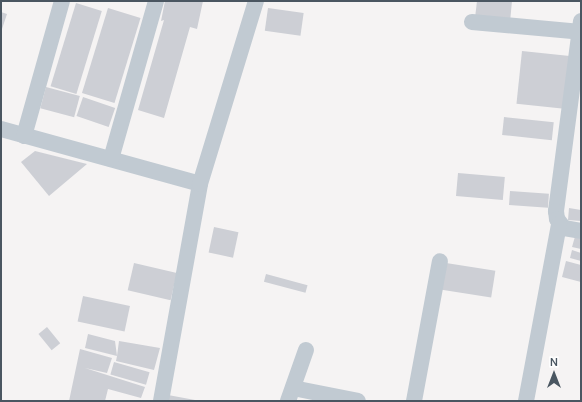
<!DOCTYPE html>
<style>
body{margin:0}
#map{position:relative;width:582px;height:402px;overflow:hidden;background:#f5f3f3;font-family:Manrope,sans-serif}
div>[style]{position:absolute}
.building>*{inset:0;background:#cdcfd5;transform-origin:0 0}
.street>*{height:16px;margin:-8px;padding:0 8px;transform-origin:8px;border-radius:8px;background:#c1cad2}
span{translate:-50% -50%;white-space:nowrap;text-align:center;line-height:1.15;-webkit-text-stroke:3px #fff;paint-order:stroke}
.frame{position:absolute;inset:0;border:2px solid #4a5661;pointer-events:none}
.north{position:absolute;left:534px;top:354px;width:40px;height:40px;-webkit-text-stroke:3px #fff;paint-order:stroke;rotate:0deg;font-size:11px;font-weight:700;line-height:16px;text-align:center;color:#4a5661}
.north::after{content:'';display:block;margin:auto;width:14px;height:18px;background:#4a5661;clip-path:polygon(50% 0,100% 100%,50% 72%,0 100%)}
</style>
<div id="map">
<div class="building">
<i style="clip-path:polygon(165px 1px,203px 1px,197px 29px,190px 27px,164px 118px,138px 110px,164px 20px,161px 21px)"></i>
<i style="clip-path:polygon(477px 1px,512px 1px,510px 22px,475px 18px)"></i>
<i style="left:76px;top:3px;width:27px;height:87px;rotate:17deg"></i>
<i style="left:108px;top:8px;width:34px;height:89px;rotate:17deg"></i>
<i style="left:268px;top:8px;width:36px;height:23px;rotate:8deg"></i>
<i style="clip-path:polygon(1px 12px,7px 14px,1px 32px)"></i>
<i style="left:522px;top:51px;width:48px;height:53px;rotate:6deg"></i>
<i style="left:46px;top:87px;width:35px;height:22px;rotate:15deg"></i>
<i style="left:83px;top:97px;width:34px;height:20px;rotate:19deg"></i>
<i style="left:504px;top:117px;width:50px;height:18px;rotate:6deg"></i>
<i style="clip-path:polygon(35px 151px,87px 164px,49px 196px,21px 162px)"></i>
<i style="left:458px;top:173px;width:47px;height:23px;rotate:5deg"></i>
<i style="left:510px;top:191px;width:39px;height:14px;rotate:4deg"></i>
<i style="clip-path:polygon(569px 208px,581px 210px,581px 221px,568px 220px)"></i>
<i style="left:214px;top:227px;width:25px;height:26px;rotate:12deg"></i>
<i style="clip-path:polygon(576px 233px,581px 235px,581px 249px,572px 247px)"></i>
<i style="clip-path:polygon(572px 250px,581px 253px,581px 261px,570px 258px)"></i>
<i style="clip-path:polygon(566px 261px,581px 265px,581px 282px,562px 277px)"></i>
<i style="left:134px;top:263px;width:44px;height:28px;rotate:13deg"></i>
<i style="left:446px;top:263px;width:50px;height:27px;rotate:9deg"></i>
<i style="left:266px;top:274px;width:43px;height:8px;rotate:15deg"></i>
<i style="left:83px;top:296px;width:48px;height:26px;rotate:12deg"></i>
<i style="left:47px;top:327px;width:21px;height:11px;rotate:51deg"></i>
<i style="clip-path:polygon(88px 334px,115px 341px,117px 356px,119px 341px,160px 348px,154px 370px,116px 361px,117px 356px,85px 348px)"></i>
<i style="clip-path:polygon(80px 349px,112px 358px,107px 373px,85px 368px,145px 387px,141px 398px,108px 389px,105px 401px,69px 401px)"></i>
<i style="left:114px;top:362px;width:37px;height:13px;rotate:16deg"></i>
<i style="clip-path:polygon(168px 395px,195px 400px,194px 401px,167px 401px)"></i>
</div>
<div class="street">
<i style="left:581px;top:21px;width:192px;rotate:97.5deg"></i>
<i style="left:556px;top:211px;width:8px;rotate:83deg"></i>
<i style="left:557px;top:219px;width:11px;rotate:52deg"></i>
<i style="left:564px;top:228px;width:17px;rotate:10deg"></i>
<i style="left:472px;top:22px;width:109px;rotate:5.2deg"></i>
<i style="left:1px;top:129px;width:206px;rotate:15.4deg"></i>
<i style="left:24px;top:136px;width:140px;rotate:-74.3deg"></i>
<i style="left:111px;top:159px;width:164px;rotate:-74.1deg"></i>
<i style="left:293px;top:388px;width:66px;rotate:11.3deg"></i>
<i style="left:161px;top:401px;width:220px;rotate:-79.8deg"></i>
<i style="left:200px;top:184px;width:191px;rotate:-73deg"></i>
<i style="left:288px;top:401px;width:54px;rotate:-70.6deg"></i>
<i style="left:414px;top:401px;width:142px;rotate:-79.5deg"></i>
<i style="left:526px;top:401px;width:180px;rotate:-79.4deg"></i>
</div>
<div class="frame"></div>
<div class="north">N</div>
</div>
